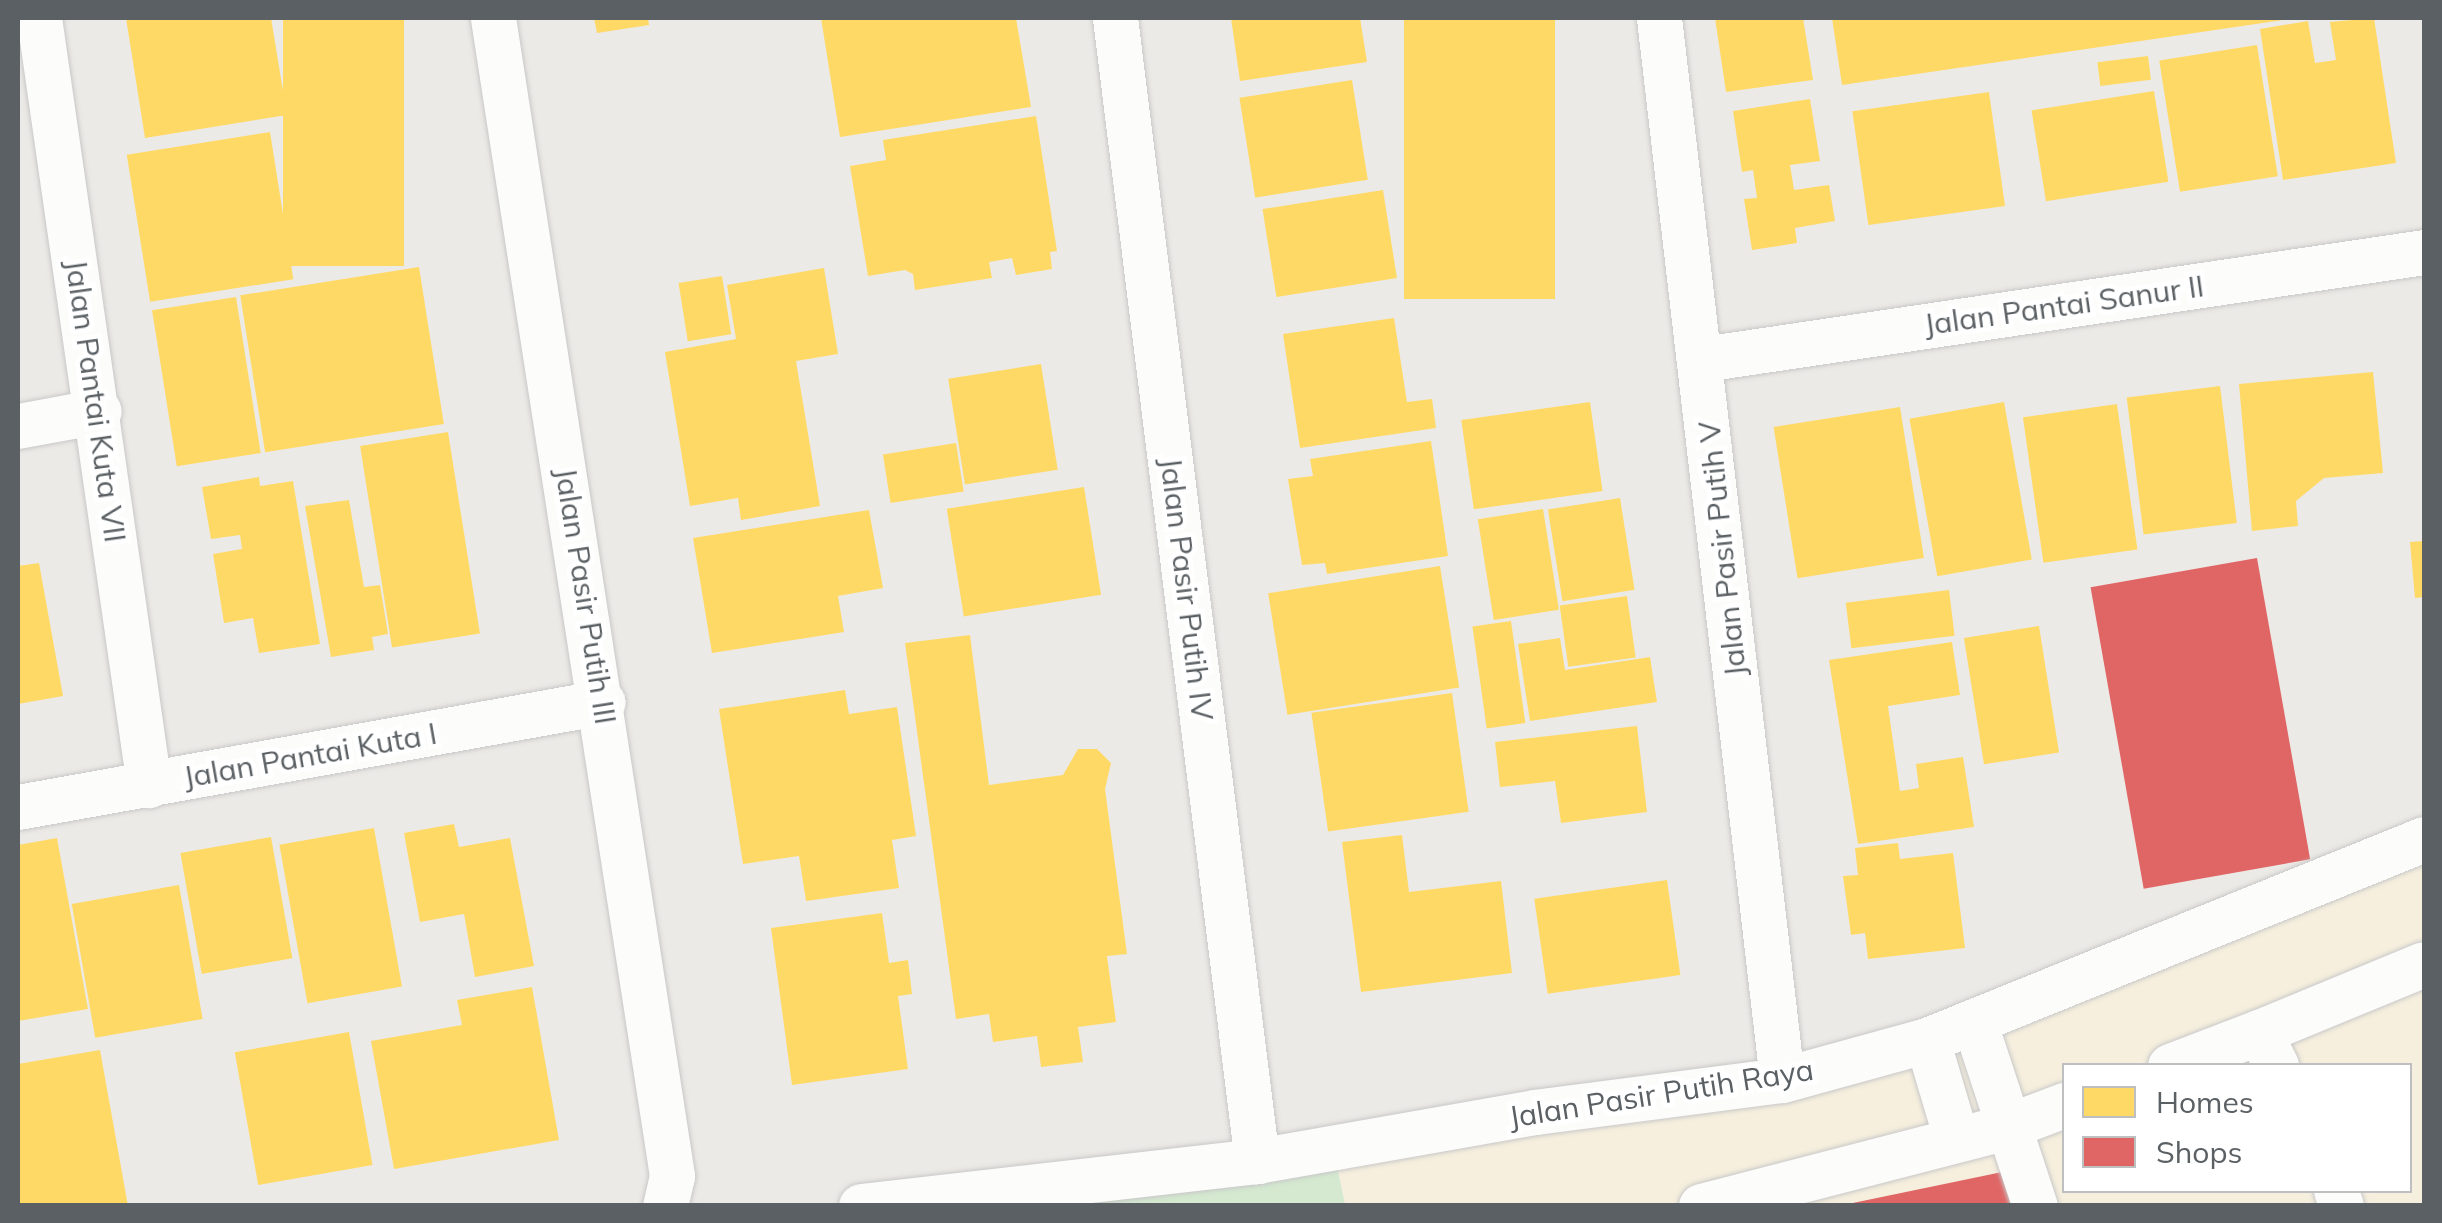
<!DOCTYPE html>
<style>
body{margin:0}
#map{position:relative;width:2442px;height:1223px;overflow:hidden;background:#eceae6;font-family:Mulish,sans-serif}
div>[style]{position:absolute}
.commercial>*{inset:0;background:#f6efde}
.green>*{inset:0;background:#d4e9d0}
.homes>*{inset:0;background:#ffd966;transform-origin:0 0}
.shops>*{inset:0;background:#e06666;transform-origin:0 0}
.roads{filter:drop-shadow(0 0 2px #c8c8c8) drop-shadow(0 0 2px #c8c8c8)}
.minor>*{height:45px;margin:-22.5px;padding:0 22.5px;transform-origin:22.5px;border-radius:22.5px;background:#fcfcfb}
span{translate:-50% -50%;white-space:nowrap;text-align:center;line-height:1.15;-webkit-text-stroke:10px #fff;paint-order:stroke}
.street-label{font-size:30px;color:#5b6064}
.frame{position:absolute;inset:0;border:20px solid #5b6064;pointer-events:none}
.legend{position:absolute;left:2062px;top:1063px;width:350px;height:130px;box-sizing:border-box;background:#fff;border:2px solid #bdbfc1;margin:0;padding:12px 18px;list-style:none;font-size:30px;color:#5b6064}
.legend li{display:flex;align-items:center;gap:20px;height:50px}
.legend b{width:50px;border:2px solid #bdbfc1}
</style>
<div id="map">
<div class="commercial">
<i style="clip-path:polygon(evenodd,2424px 839px,2424px 1205px,1345px 1205px,1333px 1147px,1782px 1080px,2424px 839px,2064px 1066px,2410px 1066px,2410px 1190px,2064px 1190px,2064px 1066px)"></i>
</div>
<div class="green">
<i style="clip-path:polygon(1333px 1147px,1345px 1205px,857px 1206px)"></i>
</div>
<div class="homes">
<i style="clip-path:polygon(126px 18px,271px 18px,287px 115px,145px 138px)"></i>
<i style="left:283px;top:18px;width:121px;height:248px"></i>
<i style="clip-path:polygon(594px 18px,648px 18px,649px 25px,597px 33px)"></i>
<i style="clip-path:polygon(821px 18px,1016px 18px,1031px 107px,840px 137px)"></i>
<i style="clip-path:polygon(1231px 18px,1360px 18px,1367px 62px,1240px 81px)"></i>
<i style="left:1404px;top:18px;width:151px;height:281px"></i>
<i style="clip-path:polygon(1715px 18px,1803px 18px,1813px 80px,1726px 92px)"></i>
<i style="clip-path:polygon(1832px 18px,2283px 18px,2283px 20px,1842px 85px)"></i>
<i style="clip-path:polygon(2374px 18px,2396px 163px,2283px 180px,2260px 29px,2308px 21px,2315px 63px,2336px 60px,2330px 22px)"></i>
<i style="left:2257px;top:45px;width:133px;height:99px;rotate:81deg"></i>
<i style="left:2148px;top:56px;width:24px;height:51px;rotate:83deg"></i>
<i style="left:1352px;top:80px;width:101px;height:114px;rotate:81deg"></i>
<i style="left:2154px;top:91px;width:92px;height:124px;rotate:81deg"></i>
<i style="left:1989px;top:92px;width:115px;height:138px;rotate:82deg"></i>
<i style="clip-path:polygon(1810px 99px,1820px 161px,1790px 165px,1794px 190px,1829px 185px,1835px 221px,1795px 228px,1797px 243px,1752px 250px,1744px 199px,1757px 198px,1753px 170px,1742px 172px,1733px 111px)"></i>
<i style="clip-path:polygon(1036px 116px,1057px 251px,1050px 252px,1052px 269px,1016px 275px,1012px 258px,989px 262px,992px 278px,915px 290px,913px 274px,905px 270px,868px 276px,850px 166px,886px 160px,883px 140px)"></i>
<i style="left:270px;top:132px;width:149px;height:145px;rotate:81deg"></i>
<i style="left:1383px;top:190px;width:89px;height:122px;rotate:81deg"></i>
<i style="left:419px;top:267px;width:159px;height:181px;rotate:81deg"></i>
<i style="clip-path:polygon(824px 268px,838px 354px,796px 361px,820px 506px,741px 520px,738px 498px,690px 506px,665px 352px,736px 339px,727px 285px)"></i>
<i style="left:722px;top:276px;width:59px;height:44px;rotate:81deg"></i>
<i style="left:236px;top:297px;width:158px;height:85px;rotate:81deg"></i>
<i style="clip-path:polygon(1394px 318px,1407px 402px,1432px 399px,1436px 428px,1300px 448px,1283px 334px)"></i>
<i style="left:1041px;top:364px;width:107px;height:94px;rotate:81deg"></i>
<i style="clip-path:polygon(2373px 372px,2383px 473px,2324px 478px,2296px 501px,2298px 526px,2252px 531px,2239px 384px)"></i>
<i style="left:2220px;top:386px;width:138px;height:94px;rotate:83deg"></i>
<i style="left:1590px;top:402px;width:90px;height:130px;rotate:82deg"></i>
<i style="left:2004px;top:402px;width:160px;height:96px;rotate:80deg"></i>
<i style="left:2117px;top:404px;width:147px;height:95px;rotate:82deg"></i>
<i style="left:1900px;top:407px;width:153px;height:128px;rotate:81deg"></i>
<i style="left:448px;top:432px;width:204px;height:89px;rotate:81deg"></i>
<i style="clip-path:polygon(1431px 441px,1448px 556px,1327px 574px,1325px 563px,1302px 565px,1288px 479px,1313px 476px,1310px 459px)"></i>
<i style="left:956px;top:443px;width:49px;height:74px;rotate:81deg"></i>
<i style="clip-path:polygon(259px 477px,260px 486px,293px 481px,320px 644px,259px 653px,253px 618px,224px 623px,213px 554px,242px 549px,240px 535px,211px 539px,202px 487px)"></i>
<i style="left:1084px;top:487px;width:109px;height:139px;rotate:81deg"></i>
<i style="left:1620px;top:498px;width:93px;height:73px;rotate:81deg"></i>
<i style="clip-path:polygon(349px 500px,364px 587px,380px 585px,388px 634px,372px 637px,374px 650px,331px 657px,305px 506px)"></i>
<i style="left:1543px;top:509px;width:102px;height:66px;rotate:81deg"></i>
<i style="clip-path:polygon(869px 510px,883px 588px,838px 596px,844px 632px,712px 653px,693px 538px)"></i>
<i style="clip-path:polygon(2424px 541px,2424px 597px,2415px 598px,2410px 542px)"></i>
<i style="clip-path:polygon(39px 563px,63px 696px,18px 704px,18px 566px)"></i>
<i style="left:1440px;top:566px;width:123px;height:174px;rotate:81deg"></i>
<i style="left:1949px;top:590px;width:46px;height:104px;rotate:83deg"></i>
<i style="left:1627px;top:596px;width:62px;height:68px;rotate:82deg"></i>
<i style="left:1511px;top:621px;width:103px;height:39px;rotate:82deg"></i>
<i style="left:2039px;top:626px;width:128px;height:76px;rotate:81deg"></i>
<i style="clip-path:polygon(970px 635px,989px 785px,1063px 775px,1078px 749px,1097px 749px,1111px 763px,1105px 789px,1127px 954px,1107px 956px,1116px 1022px,1078px 1027px,1083px 1062px,1041px 1067px,1037px 1036px,993px 1042px,989px 1014px,956px 1019px,905px 643px)"></i>
<i style="clip-path:polygon(1560px 638px,1565px 670px,1650px 657px,1657px 702px,1530px 721px,1518px 644px)"></i>
<i style="clip-path:polygon(1952px 642px,1960px 695px,1888px 706px,1900px 791px,1919px 788px,1916px 764px,1963px 757px,1974px 827px,1858px 844px,1829px 660px)"></i>
<i style="clip-path:polygon(845px 690px,849px 714px,897px 707px,916px 836px,892px 840px,899px 888px,806px 901px,799px 856px,743px 864px,719px 709px)"></i>
<i style="left:1452px;top:693px;width:120px;height:142px;rotate:82deg"></i>
<i style="clip-path:polygon(1637px 726px,1647px 812px,1561px 823px,1555px 781px,1500px 787px,1495px 742px)"></i>
<i style="clip-path:polygon(454px 824px,459px 847px,510px 838px,534px 966px,475px 977px,464px 914px,420px 922px,404px 833px)"></i>
<i style="left:374px;top:828px;width:161px;height:96px;rotate:80deg"></i>
<i style="clip-path:polygon(1402px 835px,1409px 892px,1501px 881px,1512px 973px,1361px 992px,1342px 842px)"></i>
<i style="left:271px;top:837px;width:123px;height:92px;rotate:80deg"></i>
<i style="clip-path:polygon(57px 838px,88px 1009px,18px 1021px,18px 845px)"></i>
<i style="clip-path:polygon(1898px 843px,1900px 859px,1953px 853px,1965px 948px,1868px 959px,1865px 933px,1851px 935px,1843px 876px,1858px 875px,1855px 848px)"></i>
<i style="left:1667px;top:880px;width:96px;height:134px;rotate:82deg"></i>
<i style="left:179px;top:885px;width:136px;height:109px;rotate:80deg"></i>
<i style="clip-path:polygon(882px 913px,889px 963px,908px 960px,912px 994px,898px 996px,908px 1069px,792px 1085px,771px 928px)"></i>
<i style="clip-path:polygon(532px 987px,559px 1140px,394px 1169px,371px 1041px,462px 1025px,457px 1000px)"></i>
<i style="left:349px;top:1032px;width:135px;height:116px;rotate:80deg"></i>
<i style="clip-path:polygon(100px 1050px,128px 1206px,18px 1206px,18px 1064px)"></i>
</div>
<div class="shops">
<i style="left:2257px;top:558px;width:306px;height:169px;rotate:80deg"></i>
<i style="clip-path:polygon(2007px 1171px,2015px 1206px,1848px 1206px,1848px 1204px)"></i>
</div>
<div class="roads">
<div class="minor">
<i style="left:39px;top:18px;width:775px;rotate:81.84deg"></i>
<i style="left:493px;top:18px;width:1172px;rotate:81.21deg"></i>
<i style="left:672px;top:1176px;width:31px;rotate:103deg"></i>
<i style="left:1115px;top:18px;width:1152px;rotate:82.92deg"></i>
<i style="left:1659px;top:18px;width:1069px;rotate:83.39deg"></i>
<i style="left:1703px;top:359px;width:729px;rotate:-8.44deg"></i>
<i style="left:18px;top:426px;width:82px;rotate:-10.5deg"></i>
<i style="left:18px;top:807px;width:594px;rotate:-10.18deg"></i>
<i style="left:1974px;top:1021px;width:195px;rotate:71.8deg"></i>
<i style="left:2259px;top:1032px;width:178px;rotate:-22.4deg"></i>
<i style="left:1927px;top:1040px;width:102px;rotate:73.5deg"></i>
<i style="left:2170px;top:1066px;width:95px;rotate:-20.9deg"></i>
<i style="left:2259px;top:1032px;width:38px;rotate:63deg"></i>
<i style="left:2336px;top:1190px;width:17px;rotate:73deg"></i>
<i style="left:861px;top:1206px;width:399px;rotate:-6.5deg"></i>
<i style="left:1257px;top:1161px;width:282px;rotate:-10deg"></i>
<i style="left:1535px;top:1112px;width:249px;rotate:-7.4deg"></i>
<i style="left:1782px;top:1080px;width:150px;rotate:-15.4deg"></i>
<i style="left:1927px;top:1040px;width:536px;rotate:-22.02deg"></i>
<i style="left:1701px;top:1206px;width:315px;rotate:-14.5deg"></i>
<i style="left:2006px;top:1127px;width:62px;rotate:-20.8deg"></i>
</div>
</div>
<div class="street-label">
<span style="left:2064px;top:305px;rotate:-8deg">Jalan Pantai Sanur II</span>
<span style="left:96px;top:401px;rotate:82deg">Jalan Pantai Kuta VII</span>
<span style="left:1722px;top:549px;rotate:-96deg">Jalan Pasir Putih V</span>
<span style="left:1187px;top:589px;rotate:83deg">Jalan Pasir Putih IV</span>
<span style="left:586px;top:596px;rotate:81deg">Jalan Pasir Putih III</span>
<span style="left:310px;top:755px;rotate:-10deg">Jalan Pantai Kuta I</span>
<span style="left:1661px;top:1093px;rotate:-9deg">Jalan Pasir Putih Raya</span>
</div>
<div class="frame"></div>
<ul class="legend">
<li><b style="height:28px;background:#ffd966"></b>Homes</li>
<li><b style="height:28px;background:#e06666"></b>Shops</li>
</ul>
</div>
